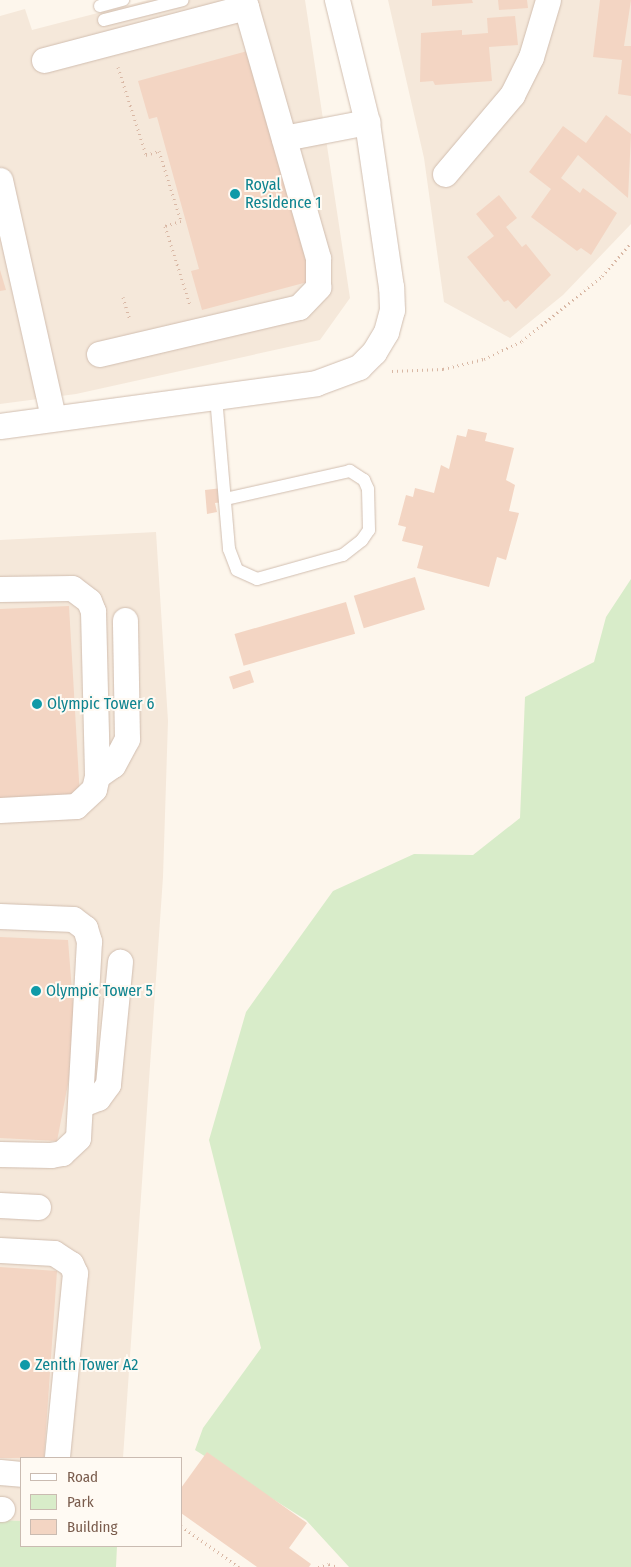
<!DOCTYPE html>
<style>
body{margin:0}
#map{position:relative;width:631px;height:1567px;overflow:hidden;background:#fdf6ec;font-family:"Fira Sans Condensed",sans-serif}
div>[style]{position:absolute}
.residential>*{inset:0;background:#f5e8da}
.green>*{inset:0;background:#d8ecc9}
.building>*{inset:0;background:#f3d5c3;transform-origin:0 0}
.path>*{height:3px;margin-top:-1.5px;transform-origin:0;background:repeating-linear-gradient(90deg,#d9b8a5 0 1px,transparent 0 5px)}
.roads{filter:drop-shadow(0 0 1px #d1beb0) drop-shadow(0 0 1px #d1beb0)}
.service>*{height:12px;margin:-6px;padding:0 6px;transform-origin:6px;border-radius:6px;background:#fff}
.minor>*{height:25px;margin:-12.5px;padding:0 12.5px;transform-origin:12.5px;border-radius:12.5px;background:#fff}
.dots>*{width:14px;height:14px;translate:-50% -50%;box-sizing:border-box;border:2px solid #fffaf3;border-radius:50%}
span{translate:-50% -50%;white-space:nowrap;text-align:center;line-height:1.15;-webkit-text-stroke:4px #fffaf3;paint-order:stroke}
.culture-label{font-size:16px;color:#0d838f}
.left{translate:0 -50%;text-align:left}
.legend{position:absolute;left:20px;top:1457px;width:162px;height:90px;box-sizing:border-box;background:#fffaf3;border:1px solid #cabbb1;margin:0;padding:6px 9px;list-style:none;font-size:15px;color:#7a5c4d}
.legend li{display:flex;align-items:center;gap:10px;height:25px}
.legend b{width:25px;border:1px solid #cabbb1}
</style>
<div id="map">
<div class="residential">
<i style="clip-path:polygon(148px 0,305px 0,350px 298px,320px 340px,76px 394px,0 404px,0 16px,25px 9px,32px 30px)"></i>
<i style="clip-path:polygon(388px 0,631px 0,631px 224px,563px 295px,510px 338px,444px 302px,424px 158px)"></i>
<i style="clip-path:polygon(156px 532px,168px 721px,163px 877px,123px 1458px,21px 1458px,21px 1521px,0 1520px,0 540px)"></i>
</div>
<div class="green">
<i style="clip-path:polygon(631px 579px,631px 1567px,349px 1567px,306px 1520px,195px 1450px,203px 1428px,261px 1348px,209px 1140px,246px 1012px,333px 891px,414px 854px,473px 855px,520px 818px,525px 697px,594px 662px,606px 617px)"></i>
<i style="clip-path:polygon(0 1520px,21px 1521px,21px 1546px,117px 1546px,116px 1567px,0 1567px)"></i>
</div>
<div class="building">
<i style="clip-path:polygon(432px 0,472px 0,473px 3px,432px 6px)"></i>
<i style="clip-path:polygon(498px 0,527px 0,528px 8px,499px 10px)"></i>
<i style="clip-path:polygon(600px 0,631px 0,624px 46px,631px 46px,631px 96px,618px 94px,622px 60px,593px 57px)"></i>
<i style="clip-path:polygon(515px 16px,518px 45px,489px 47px,492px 81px,435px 85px,433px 81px,420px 82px,421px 33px,462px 30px,462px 35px,488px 33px,487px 18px)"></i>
<i style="clip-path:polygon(251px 50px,315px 280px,202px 310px,191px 271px,199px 269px,157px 117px,149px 119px,138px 81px)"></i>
<i style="clip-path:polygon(606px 115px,631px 134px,628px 198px,578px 155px,561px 178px,580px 193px,583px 188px,617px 213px,591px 255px,581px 248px,577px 251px,531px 217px,551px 189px,529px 172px,563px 126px,586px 143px)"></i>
<i style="clip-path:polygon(499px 195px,517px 218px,506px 227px,522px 247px,526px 244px,551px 275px,516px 309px,508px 300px,504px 302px,467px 257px,494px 236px,476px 214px)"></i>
<i style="clip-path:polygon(0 270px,6px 290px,0 291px)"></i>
<i style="clip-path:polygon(468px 429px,487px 433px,485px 441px,514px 448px,506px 480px,515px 485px,509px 511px,519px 513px,506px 560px,497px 557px,489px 587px,417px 568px,423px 546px,402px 541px,406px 527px,398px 525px,406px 495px,413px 497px,415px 488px,434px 493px,441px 465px,449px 469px,457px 435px,466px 437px)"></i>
<i style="clip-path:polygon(222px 488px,224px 502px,215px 503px,217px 512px,207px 514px,205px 490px)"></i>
<i style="left:415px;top:577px;width:34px;height:64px;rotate:73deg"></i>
<i style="left:346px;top:602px;width:33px;height:116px;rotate:74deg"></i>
<i style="clip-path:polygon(69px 606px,80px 798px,0 803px,0 609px)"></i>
<i style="left:250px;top:670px;width:13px;height:22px;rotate:72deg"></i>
<i style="clip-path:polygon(0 937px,68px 940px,76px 1042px,57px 1141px,0 1138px)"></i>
<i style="clip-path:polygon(0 1267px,57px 1271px,44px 1458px,0 1458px)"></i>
<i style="clip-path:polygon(207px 1452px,307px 1523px,289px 1548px,311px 1564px,309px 1567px,257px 1567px,181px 1513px,181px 1488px)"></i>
</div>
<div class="path">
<i style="left:118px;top:67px;width:92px;rotate:72.3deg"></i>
<i style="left:146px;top:155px;width:14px;rotate:-17deg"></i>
<i style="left:159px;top:151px;width:73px;rotate:72.6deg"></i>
<i style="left:181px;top:221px;width:17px;rotate:163deg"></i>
<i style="left:165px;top:226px;width:83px;rotate:72.4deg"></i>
<i style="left:123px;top:297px;width:24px;rotate:73deg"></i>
<i style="left:392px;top:371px;width:51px;rotate:-2.2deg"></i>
<i style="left:443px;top:369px;width:42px;rotate:-13.7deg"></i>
<i style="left:484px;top:359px;width:42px;rotate:-25.3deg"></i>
<i style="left:522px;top:341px;width:103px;rotate:-39.1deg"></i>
<i style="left:602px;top:276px;width:44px;rotate:-48.7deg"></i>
<i style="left:181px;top:1526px;width:71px;rotate:35.3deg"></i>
<i style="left:318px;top:1567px;width:11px;rotate:-15deg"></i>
<i style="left:329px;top:1564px;width:9px;rotate:21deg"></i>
</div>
<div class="roads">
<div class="service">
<i style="left:100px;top:6px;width:24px;rotate:-15deg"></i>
<i style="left:104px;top:20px;width:81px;rotate:-14.2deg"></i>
<i style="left:216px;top:397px;width:153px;rotate:85.1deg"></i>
<i style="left:229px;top:549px;width:22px;rotate:69deg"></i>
<i style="left:237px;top:570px;width:22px;rotate:24deg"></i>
<i style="left:257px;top:579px;width:89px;rotate:-15.6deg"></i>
<i style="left:343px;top:555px;width:24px;rotate:-38deg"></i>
<i style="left:362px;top:540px;width:12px;rotate:-55deg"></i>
<i style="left:369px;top:530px;width:41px;rotate:-91.4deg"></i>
<i style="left:368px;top:489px;width:10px;rotate:-114deg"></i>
<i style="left:364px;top:480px;width:17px;rotate:-147deg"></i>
<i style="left:350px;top:471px;width:127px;rotate:167.3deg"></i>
</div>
<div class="minor">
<i style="left:44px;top:60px;width:209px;rotate:-14.7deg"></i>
<i style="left:284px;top:138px;width:85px;rotate:-10.9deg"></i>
<i style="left:445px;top:174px;width:104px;rotate:-49.7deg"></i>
<i style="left:512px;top:95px;width:42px;rotate:-63.4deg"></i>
<i style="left:531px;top:57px;width:59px;rotate:-73.4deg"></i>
<i style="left:0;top:180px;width:244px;rotate:77.4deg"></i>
<i style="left:99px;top:354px;width:205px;rotate:-13.2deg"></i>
<i style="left:299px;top:307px;width:28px;rotate:-46deg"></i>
<i style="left:318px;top:287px;width:29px;rotate:-90deg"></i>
<i style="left:318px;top:258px;width:268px;rotate:-106deg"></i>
<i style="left:0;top:426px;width:319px;rotate:-7.7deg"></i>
<i style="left:316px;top:383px;width:46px;rotate:-20.4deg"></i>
<i style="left:359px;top:367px;width:21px;rotate:-45deg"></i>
<i style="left:374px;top:352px;width:23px;rotate:-59deg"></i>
<i style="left:386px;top:332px;width:23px;rotate:-75deg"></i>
<i style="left:392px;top:310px;width:23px;rotate:-92deg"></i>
<i style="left:391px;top:287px;width:167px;rotate:-98.3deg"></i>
<i style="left:367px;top:122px;width:126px;rotate:-103.8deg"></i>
<i style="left:0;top:589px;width:72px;rotate:-0.8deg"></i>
<i style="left:72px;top:588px;width:21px;rotate:37deg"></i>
<i style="left:89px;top:601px;width:11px;rotate:68deg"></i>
<i style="left:93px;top:611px;width:165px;rotate:88.6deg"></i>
<i style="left:97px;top:776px;width:13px;rotate:103deg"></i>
<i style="left:94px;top:789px;width:25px;rotate:137deg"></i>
<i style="left:76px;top:806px;width:76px;rotate:177deg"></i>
<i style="left:97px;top:776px;width:19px;rotate:-35deg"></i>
<i style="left:113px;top:765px;width:30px;rotate:-62deg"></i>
<i style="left:127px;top:739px;width:119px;rotate:-91deg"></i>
<i style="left:0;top:916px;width:73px;rotate:2.4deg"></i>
<i style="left:73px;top:919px;width:15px;rotate:37deg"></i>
<i style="left:85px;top:928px;width:14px;rotate:73deg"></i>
<i style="left:89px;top:941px;width:197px;rotate:93.2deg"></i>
<i style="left:78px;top:1138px;width:22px;rotate:137deg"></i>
<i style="left:62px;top:1153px;width:11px;rotate:170deg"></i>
<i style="left:51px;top:1155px;width:51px;rotate:-178.9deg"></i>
<i style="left:82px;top:1104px;width:17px;rotate:-21deg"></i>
<i style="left:98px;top:1098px;width:17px;rotate:-54deg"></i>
<i style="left:108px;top:1084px;width:123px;rotate:-84.4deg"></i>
<i style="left:0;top:1205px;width:38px;rotate:3deg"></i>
<i style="left:0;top:1250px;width:54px;rotate:3.2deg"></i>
<i style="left:54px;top:1253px;width:20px;rotate:33deg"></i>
<i style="left:71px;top:1264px;width:10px;rotate:66deg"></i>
<i style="left:75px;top:1273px;width:186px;rotate:95.6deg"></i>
<i style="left:0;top:1472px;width:21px;rotate:5deg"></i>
<i style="left:0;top:1509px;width:2px"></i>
</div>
</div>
<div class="dots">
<i style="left:235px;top:194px;background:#0f9aa8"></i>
<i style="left:37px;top:704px;background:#0f9aa8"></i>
<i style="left:36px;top:991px;background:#0f9aa8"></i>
<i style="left:25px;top:1365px;background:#0f9aa8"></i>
</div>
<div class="culture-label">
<span class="left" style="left:245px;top:194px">Royal<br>Residence 1</span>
<span class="left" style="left:47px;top:704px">Olympic Tower 6</span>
<span class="left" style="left:46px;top:991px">Olympic Tower 5</span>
<span class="left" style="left:35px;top:1365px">Zenith Tower A2</span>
</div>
<ul class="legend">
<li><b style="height:6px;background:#fff"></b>Road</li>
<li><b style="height:14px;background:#d8ecc9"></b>Park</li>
<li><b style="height:14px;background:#f3d5c3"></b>Building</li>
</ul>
</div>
